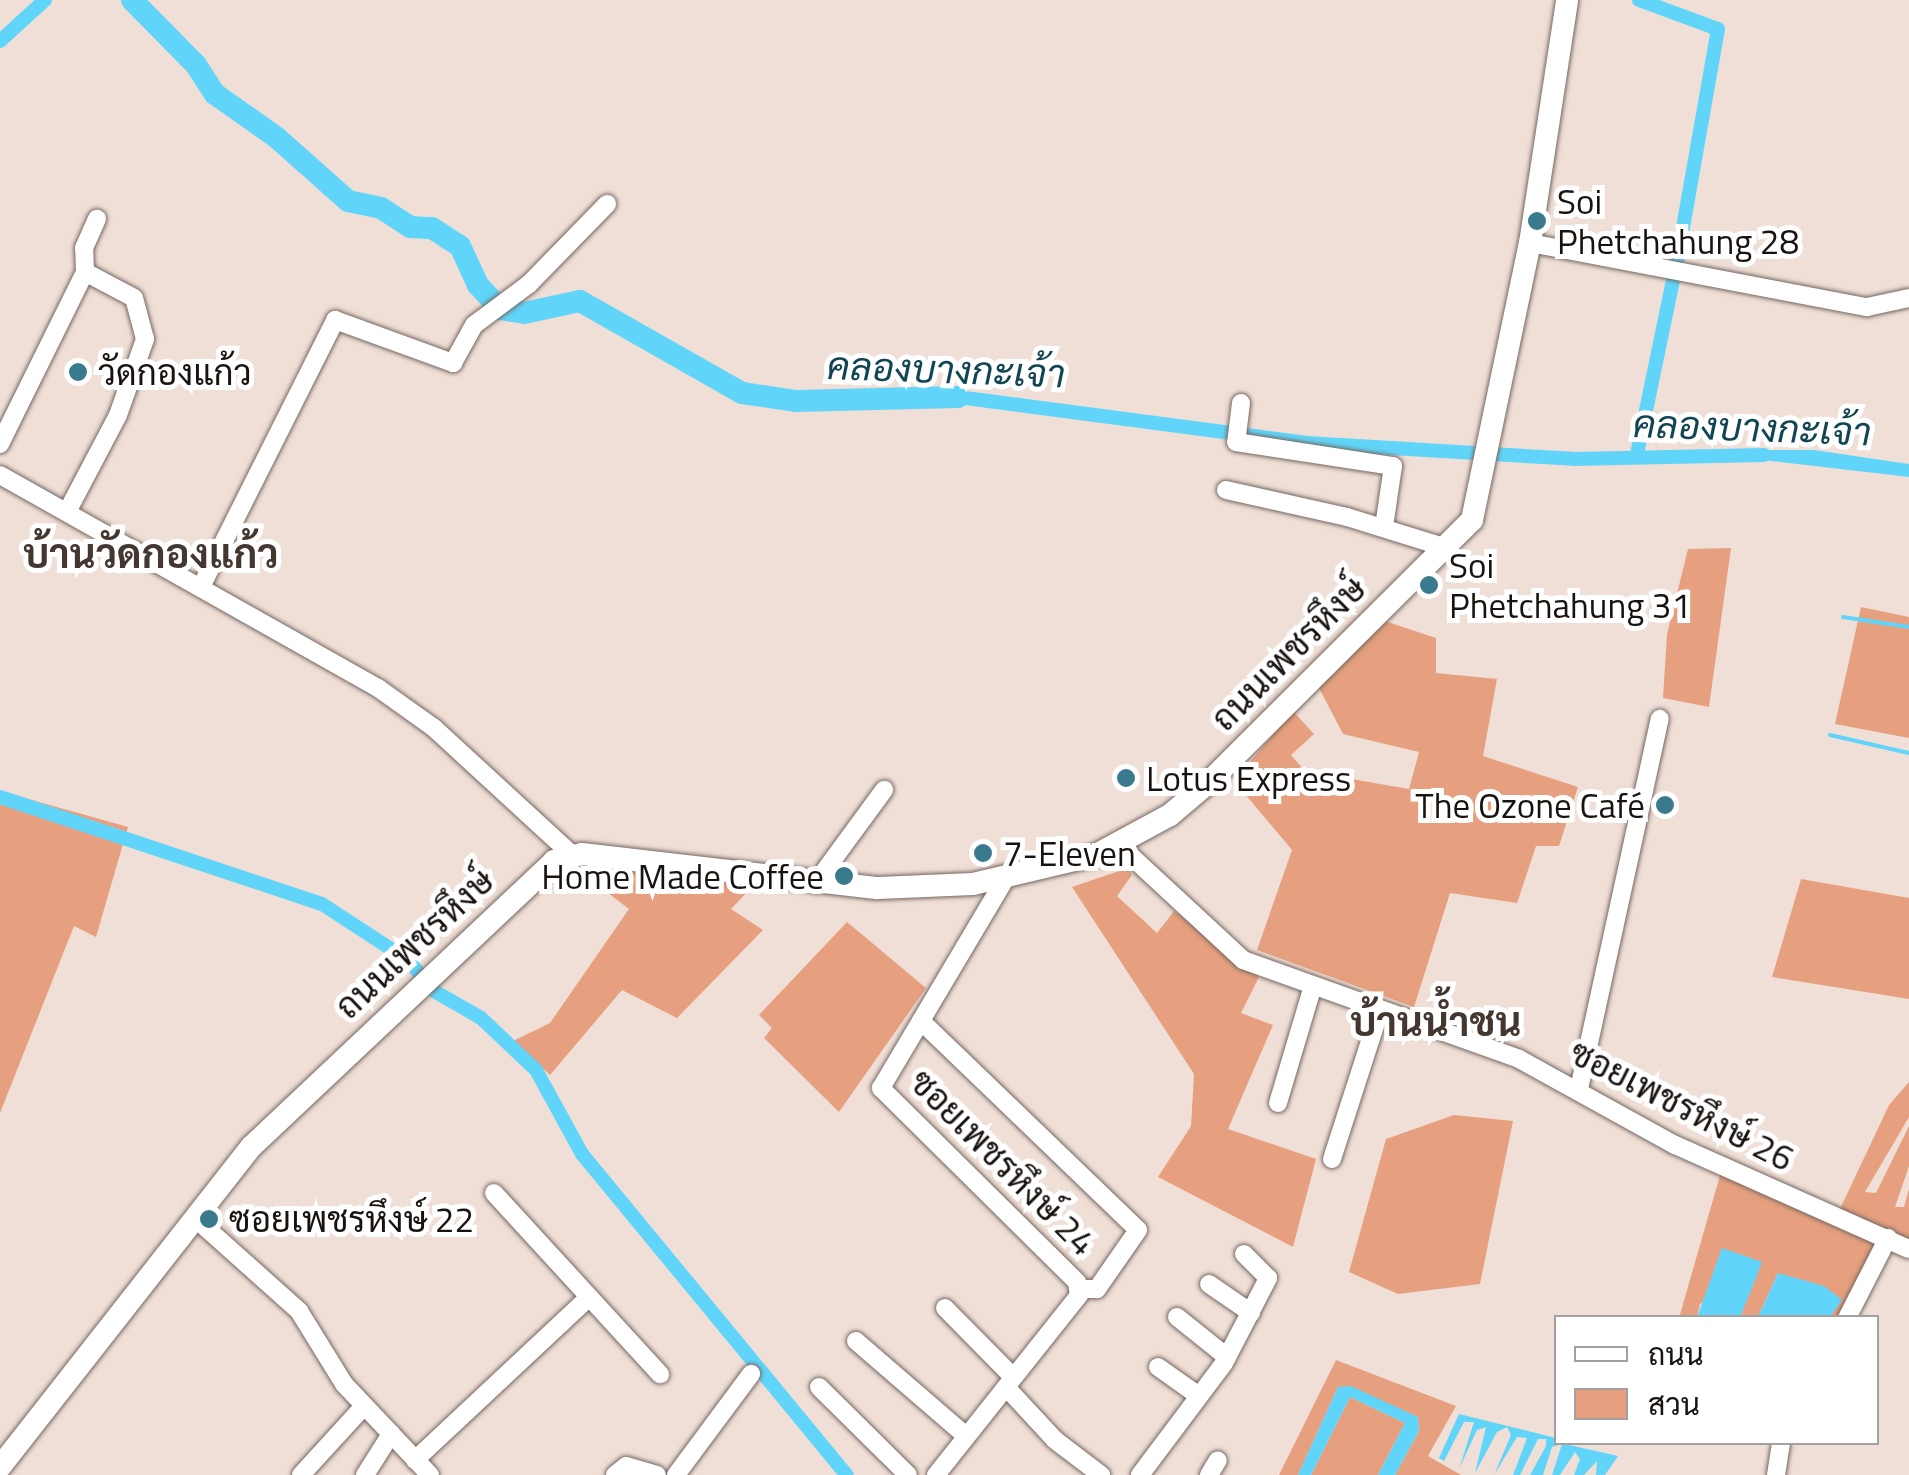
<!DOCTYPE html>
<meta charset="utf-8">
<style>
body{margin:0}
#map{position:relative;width:1909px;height:1475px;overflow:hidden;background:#f0dfd7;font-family:"Titillium Web",Sarabun,sans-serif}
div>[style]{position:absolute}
.green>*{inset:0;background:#e6a07f}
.water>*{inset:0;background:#61d5f9}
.stream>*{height:4px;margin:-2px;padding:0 2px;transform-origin:2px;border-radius:2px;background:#61d5f9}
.canal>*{height:14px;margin:-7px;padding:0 7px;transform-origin:7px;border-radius:7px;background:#61d5f9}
.river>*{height:22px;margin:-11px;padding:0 11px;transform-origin:11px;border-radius:11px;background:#61d5f9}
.roads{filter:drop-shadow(0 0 2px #756760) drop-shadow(0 0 2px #756760)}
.minor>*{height:18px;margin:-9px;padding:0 9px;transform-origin:9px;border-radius:9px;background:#fff}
.major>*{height:22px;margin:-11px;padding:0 11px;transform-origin:11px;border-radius:11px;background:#fff}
.dots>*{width:28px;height:28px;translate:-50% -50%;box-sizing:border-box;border:5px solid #fff;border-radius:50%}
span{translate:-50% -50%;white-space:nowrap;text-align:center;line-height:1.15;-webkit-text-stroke:10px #fff;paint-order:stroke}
.poi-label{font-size:35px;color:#191310}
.left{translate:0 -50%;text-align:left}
.right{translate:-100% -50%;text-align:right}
.street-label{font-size:35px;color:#191310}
.water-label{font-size:38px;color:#114554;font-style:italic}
.quarter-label{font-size:40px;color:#443730;font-weight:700}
.legend{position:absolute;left:1554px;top:1315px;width:325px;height:130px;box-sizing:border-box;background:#fff;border:2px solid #a3a19f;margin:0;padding:12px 18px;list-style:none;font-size:30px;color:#191310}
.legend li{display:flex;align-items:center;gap:20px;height:50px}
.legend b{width:50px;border:2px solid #a3a19f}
</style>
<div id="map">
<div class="green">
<i style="clip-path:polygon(1731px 548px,1709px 707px,1663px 698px,1667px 634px,1688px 549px)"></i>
<i style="clip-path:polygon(1861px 607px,1909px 617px,1909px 738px,1835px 724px)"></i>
<i style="clip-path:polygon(1382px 620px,1436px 638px,1436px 673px,1497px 679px,1483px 756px,1578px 787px,1559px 846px,1536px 846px,1517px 903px,1450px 893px,1414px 1007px,1257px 950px,1292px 850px,1234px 781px,1293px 711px,1314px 734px,1291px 755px,1305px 771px,1409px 789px,1419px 752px,1343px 734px,1318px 686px)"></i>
<i style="clip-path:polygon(0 791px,128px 827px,96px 937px,74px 926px,0 1113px)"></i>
<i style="clip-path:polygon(571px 865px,752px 887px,731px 909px,763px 930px,677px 1018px,622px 990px,550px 1075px,513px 1041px,550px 1023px,629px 909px)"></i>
<i style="clip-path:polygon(1128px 868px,1132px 875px,1117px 896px,1157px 933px,1174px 911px,1259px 977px,1241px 1013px,1273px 1025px,1228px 1129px,1316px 1159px,1293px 1247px,1158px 1177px,1191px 1126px,1194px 1074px,1072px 887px)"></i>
<i style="clip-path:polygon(1801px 879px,1909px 898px,1909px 999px,1772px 977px)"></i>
<i style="clip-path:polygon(847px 922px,926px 988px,839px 1112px,764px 1038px,772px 1028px,759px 1015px)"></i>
<i style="clip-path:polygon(1909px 1082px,1909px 1117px,1865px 1192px,1876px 1193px,1909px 1126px,1909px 1166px,1895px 1207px,1904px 1207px,1909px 1189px,1909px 1247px,1840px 1209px,1889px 1105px)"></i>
<i style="clip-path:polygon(1454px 1115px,1513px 1121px,1480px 1284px,1398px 1294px,1349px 1272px,1386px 1139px)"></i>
<i style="clip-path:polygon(1721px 1172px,1878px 1238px,1839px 1317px,1830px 1317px,1842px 1300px,1778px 1273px,1758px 1317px,1740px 1317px,1761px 1262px,1700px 1304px,1697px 1317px,1679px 1318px)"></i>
<i style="clip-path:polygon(1336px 1360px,1456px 1406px,1428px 1456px,1461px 1475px,1395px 1475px,1419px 1431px,1418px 1417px,1338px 1387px,1298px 1475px,1279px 1475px)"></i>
<i style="clip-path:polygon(1350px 1397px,1405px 1423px,1378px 1475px,1311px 1475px)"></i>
</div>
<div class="water">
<i style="clip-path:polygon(1748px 450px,1814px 450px,1909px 464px,1909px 477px,1746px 458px)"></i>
<i style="clip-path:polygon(1722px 1248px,1762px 1262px,1752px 1288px,1740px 1317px,1697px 1317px)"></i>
<i style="clip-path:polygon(1778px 1273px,1824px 1286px,1842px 1300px,1830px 1317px,1758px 1317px)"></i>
<i style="clip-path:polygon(1351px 1386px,1418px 1417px,1419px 1431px,1395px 1475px,1378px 1475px,1405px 1423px,1350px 1397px,1311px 1475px,1298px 1475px,1338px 1387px)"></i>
<i style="clip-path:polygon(1459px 1414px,1556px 1438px,1556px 1442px,1618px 1456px,1605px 1475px,1596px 1475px,1597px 1461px,1584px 1475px,1574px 1475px,1580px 1459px,1575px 1452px,1560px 1475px,1552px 1475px,1562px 1444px,1552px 1447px,1543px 1475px,1530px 1475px,1546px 1446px,1546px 1439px,1538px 1439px,1520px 1475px,1513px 1475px,1527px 1438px,1517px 1437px,1494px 1475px,1511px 1435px,1507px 1427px,1497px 1432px,1475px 1473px,1486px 1427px,1477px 1430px,1459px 1469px,1474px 1422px,1464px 1422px,1444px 1461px,1439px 1458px)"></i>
</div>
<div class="stream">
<i style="left:1843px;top:617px;width:67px;rotate:8.6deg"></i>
<i style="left:1830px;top:735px;width:81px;rotate:12.8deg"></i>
</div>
<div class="canal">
<i style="left:1639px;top:0;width:84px;rotate:20.2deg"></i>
<i style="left:1718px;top:29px;width:237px;rotate:100deg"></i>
<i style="left:0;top:41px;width:61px;rotate:-42.3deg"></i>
<i style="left:958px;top:397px;width:352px;rotate:7.5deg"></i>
<i style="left:1307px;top:443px;width:267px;rotate:3.4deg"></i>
<i style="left:1574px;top:459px;width:190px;rotate:-1.2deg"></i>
<i style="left:1637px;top:454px;width:182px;rotate:-78.3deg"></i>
<i style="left:0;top:797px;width:339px;rotate:18.4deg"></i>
<i style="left:322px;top:904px;width:103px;rotate:33.1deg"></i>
<i style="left:408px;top:960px;width:40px;rotate:50deg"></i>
<i style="left:434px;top:991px;width:54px;rotate:29.9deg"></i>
<i style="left:481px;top:1018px;width:76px;rotate:43.4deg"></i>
<i style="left:536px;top:1070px;width:96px;rotate:61.3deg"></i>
<i style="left:582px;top:1154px;width:416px;rotate:50.5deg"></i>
</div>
<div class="river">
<i style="left:132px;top:0;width:91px;rotate:45.4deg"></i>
<i style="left:196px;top:65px;width:35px;rotate:57deg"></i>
<i style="left:215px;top:94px;width:75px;rotate:35.2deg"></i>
<i style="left:276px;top:137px;width:96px;rotate:41.6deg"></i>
<i style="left:348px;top:201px;width:34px;rotate:12deg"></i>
<i style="left:381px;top:208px;width:35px;rotate:33deg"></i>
<i style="left:410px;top:227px;width:22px;rotate:3deg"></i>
<i style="left:432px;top:228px;width:33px;rotate:33deg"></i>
<i style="left:460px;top:246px;width:43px;rotate:65.2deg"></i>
<i style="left:478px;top:285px;width:33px;rotate:47deg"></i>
<i style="left:500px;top:309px;width:24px;rotate:9deg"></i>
<i style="left:524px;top:313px;width:57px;rotate:-12.1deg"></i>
<i style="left:580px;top:301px;width:186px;rotate:29.6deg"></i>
<i style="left:742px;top:393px;width:55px;rotate:8.4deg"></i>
<i style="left:796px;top:401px;width:162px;rotate:-1.4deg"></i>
</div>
<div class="roads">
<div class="minor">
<i style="left:1530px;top:243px;width:343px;rotate:10.8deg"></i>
<i style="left:1867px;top:307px;width:43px;rotate:-12.1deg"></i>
<i style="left:1241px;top:403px;width:39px;rotate:97deg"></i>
<i style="left:1236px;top:442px;width:159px;rotate:8.7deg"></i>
<i style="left:1393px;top:466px;width:62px;rotate:98.4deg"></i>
<i style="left:0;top:444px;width:192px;rotate:-63.7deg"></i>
<i style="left:85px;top:272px;width:24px;rotate:-92deg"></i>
<i style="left:84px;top:248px;width:32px;rotate:-66deg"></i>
<i style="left:0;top:475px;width:434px;rotate:29.4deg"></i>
<i style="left:378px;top:688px;width:69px;rotate:35.5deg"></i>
<i style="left:434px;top:728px;width:186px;rotate:42.6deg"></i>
<i style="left:1226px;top:490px;width:124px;rotate:12.6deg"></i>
<i style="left:1347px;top:517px;width:105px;rotate:17.2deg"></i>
<i style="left:68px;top:510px;width:107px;rotate:-62.2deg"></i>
<i style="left:118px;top:415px;width:81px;rotate:-70.4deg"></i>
<i style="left:145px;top:339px;width:42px;rotate:-105deg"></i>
<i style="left:134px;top:298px;width:55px;rotate:-152deg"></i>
<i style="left:201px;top:587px;width:299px;rotate:-63.3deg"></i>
<i style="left:335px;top:320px;width:126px;rotate:20deg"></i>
<i style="left:453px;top:363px;width:43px;rotate:-61.1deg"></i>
<i style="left:474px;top:325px;width:69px;rotate:-36.7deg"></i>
<i style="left:529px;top:284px;width:112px;rotate:-45.7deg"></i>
<i style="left:1119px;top:845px;width:169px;rotate:42.8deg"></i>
<i style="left:1243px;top:960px;width:293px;rotate:19.7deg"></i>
<i style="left:1519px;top:1059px;width:178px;rotate:28.9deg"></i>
<i style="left:1675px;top:1145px;width:256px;rotate:24deg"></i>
<i style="left:815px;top:884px;width:117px;rotate:-53.7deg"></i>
<i style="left:921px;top:1021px;width:301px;rotate:43.9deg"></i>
<i style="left:1138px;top:1230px;width:72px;rotate:124.8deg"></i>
<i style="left:1097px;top:1289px;width:17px;rotate:180deg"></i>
<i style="left:1579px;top:1089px;width:379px;rotate:-77.7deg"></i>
<i style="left:1278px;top:1103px;width:119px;rotate:-73.4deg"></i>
<i style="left:1332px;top:1159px;width:157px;rotate:-72.1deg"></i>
<i style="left:494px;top:1193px;width:246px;rotate:47.5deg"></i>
<i style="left:195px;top:1218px;width:140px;rotate:41.8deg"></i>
<i style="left:299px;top:1311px;width:86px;rotate:58.3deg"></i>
<i style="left:344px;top:1384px;width:125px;rotate:46.6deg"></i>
<i style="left:1209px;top:1284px;width:51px;rotate:34.6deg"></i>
<i style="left:945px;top:1308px;width:95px;rotate:45.4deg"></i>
<i style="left:1177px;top:1317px;width:64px;rotate:38.7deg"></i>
<i style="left:1847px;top:1318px;width:90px;rotate:-62.9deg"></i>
<i style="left:856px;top:1341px;width:145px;rotate:40.8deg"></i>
<i style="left:1158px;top:1367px;width:50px;rotate:35.3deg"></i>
<i style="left:819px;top:1387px;width:125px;rotate:44.7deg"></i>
<i style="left:1006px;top:1387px;width:72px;rotate:47.2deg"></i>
<i style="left:1055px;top:1440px;width:58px;rotate:37.3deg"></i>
<i style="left:415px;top:1460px;width:234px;rotate:-43.1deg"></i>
<i style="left:301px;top:1475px;width:93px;rotate:-47.6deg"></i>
<i style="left:365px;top:1475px;width:49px;rotate:-57.6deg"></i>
<i style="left:615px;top:1475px;width:14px;rotate:-39deg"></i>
<i style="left:626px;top:1466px;width:32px;rotate:16deg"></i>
<i style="left:676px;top:1475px;width:126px;rotate:-53.4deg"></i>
<i style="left:936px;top:1475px;width:230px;rotate:-51.5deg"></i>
<i style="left:1079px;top:1295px;width:13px;rotate:-99deg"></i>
<i style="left:1077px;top:1282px;width:276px;rotate:-135.3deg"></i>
<i style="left:881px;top:1088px;width:243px;rotate:-59.3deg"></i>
<i style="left:1140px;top:1475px;width:140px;rotate:-53.1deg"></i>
<i style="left:1224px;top:1363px;width:96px;rotate:-62.6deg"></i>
<i style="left:1268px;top:1278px;width:34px;rotate:-135deg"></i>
<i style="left:1209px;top:1475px;width:17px;rotate:-59deg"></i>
<i style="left:1776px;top:1475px;width:33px;rotate:-81deg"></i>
</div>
<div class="major">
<i style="left:0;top:1467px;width:407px;rotate:-51.9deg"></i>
<i style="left:251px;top:1147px;width:417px;rotate:-43.3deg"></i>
<i style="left:554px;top:861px;width:29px;rotate:-14deg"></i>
<i style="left:582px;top:854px;width:298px;rotate:6.6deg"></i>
<i style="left:878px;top:888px;width:95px;rotate:-2.4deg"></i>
<i style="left:973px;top:884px;width:126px;rotate:-13.3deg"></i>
<i style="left:1096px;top:855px;width:84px;rotate:-28.4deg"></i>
<i style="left:1170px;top:815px;width:51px;rotate:-40.2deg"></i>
<i style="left:1209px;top:782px;width:371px;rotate:-44.9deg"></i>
<i style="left:1472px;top:520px;width:283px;rotate:-78.2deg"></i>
<i style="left:1530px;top:243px;width:246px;rotate:-81.3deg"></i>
</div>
</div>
<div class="dots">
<i style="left:1537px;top:221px;background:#3a7a8e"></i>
<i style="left:78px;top:372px;background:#3a7a8e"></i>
<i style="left:1429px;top:585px;background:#3a7a8e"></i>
<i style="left:1126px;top:778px;background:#3a7a8e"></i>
<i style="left:1665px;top:805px;background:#3a7a8e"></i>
<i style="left:983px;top:853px;background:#3a7a8e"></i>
<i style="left:844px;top:876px;background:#3a7a8e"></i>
<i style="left:209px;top:1219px;background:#3a7a8e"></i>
</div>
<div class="poi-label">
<span class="left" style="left:1557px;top:221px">Soi<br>Phetchahung 28</span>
<span class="left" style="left:98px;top:372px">วัดกองแก้ว</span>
<span class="left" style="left:1449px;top:585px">Soi<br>Phetchahung 31</span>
<span class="left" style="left:1146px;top:778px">Lotus Express</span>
<span class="right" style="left:1645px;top:805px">The Ozone Café</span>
<span class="left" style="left:1003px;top:853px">7-Eleven</span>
<span class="right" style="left:824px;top:876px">Home Made Coffee</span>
<span class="left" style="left:229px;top:1219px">ซอยเพชรหึงษ์ 22</span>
</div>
<div class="street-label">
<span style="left:1288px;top:653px;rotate:-45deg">ถนนเพชรหึงษ์</span>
<span style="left:414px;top:943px;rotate:-43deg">ถนนเพชรหึงษ์</span>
<span style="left:1682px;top:1105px;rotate:27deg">ซอยเพชรหึงษ์ 26</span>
<span style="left:1003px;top:1162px;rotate:45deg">ซอยเพชรหึงษ์ 24</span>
</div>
<div class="water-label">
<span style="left:946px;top:370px;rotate:2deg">คลองบางกะเจ้า</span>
<span style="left:1752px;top:428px;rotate:2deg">คลองบางกะเจ้า</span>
</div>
<div class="quarter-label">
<span style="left:151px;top:554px">บ้านวัดกองแก้ว</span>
<span style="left:1436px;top:1022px">บ้านน้ำชน</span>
</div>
<ul class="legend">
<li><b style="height:12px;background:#fff"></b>ถนน</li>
<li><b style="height:28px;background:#e6a07f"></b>สวน</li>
</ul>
</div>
